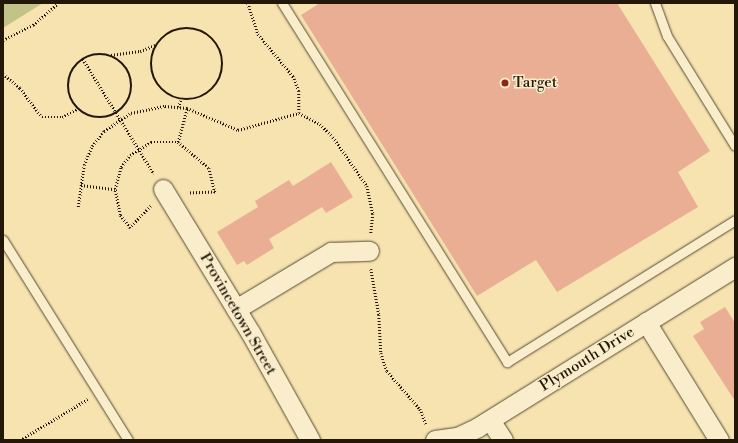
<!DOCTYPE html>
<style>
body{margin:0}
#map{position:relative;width:738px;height:443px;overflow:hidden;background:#f6e3b0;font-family:"Libre Bodoni",serif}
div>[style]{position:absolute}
.green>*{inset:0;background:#c1c388}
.building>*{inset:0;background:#eaae94}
.path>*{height:2.5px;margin-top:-1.25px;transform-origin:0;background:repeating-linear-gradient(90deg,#231707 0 1px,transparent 0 3px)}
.path>.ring{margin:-1.25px;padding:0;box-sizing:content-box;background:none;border:2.5px solid #231707;border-radius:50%}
.roads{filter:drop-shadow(0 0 1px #584a31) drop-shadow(0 0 1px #584a31)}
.lane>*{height:9px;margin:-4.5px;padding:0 4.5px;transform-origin:4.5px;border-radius:4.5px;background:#f9edcc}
.street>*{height:19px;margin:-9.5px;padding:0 9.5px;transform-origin:9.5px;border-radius:9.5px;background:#f9edcc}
.dots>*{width:11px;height:11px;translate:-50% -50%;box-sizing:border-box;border:2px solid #f9edcc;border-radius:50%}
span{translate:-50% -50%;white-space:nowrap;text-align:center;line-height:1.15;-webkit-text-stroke:3px #f9edcc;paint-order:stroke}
.poi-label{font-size:15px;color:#231707}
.left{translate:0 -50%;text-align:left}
.street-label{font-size:15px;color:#231707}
.frame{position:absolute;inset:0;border:4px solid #231707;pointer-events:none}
</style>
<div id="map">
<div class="green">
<i style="clip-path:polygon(3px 3px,43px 3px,3px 28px)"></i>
</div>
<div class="building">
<i style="clip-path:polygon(320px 3px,617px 3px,710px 151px,678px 172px,698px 207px,557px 292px,536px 260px,477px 296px,301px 15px)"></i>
<i style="clip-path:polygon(331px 162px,353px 197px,326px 213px,322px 207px,269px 239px,274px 248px,247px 265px,244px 261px,237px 265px,217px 232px,258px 207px,255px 201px,289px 180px,293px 186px)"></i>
<i style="clip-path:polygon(725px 307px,735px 323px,735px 401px,693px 336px,704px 329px,700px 322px)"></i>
</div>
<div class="path">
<i style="left:248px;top:3px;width:33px;rotate:72deg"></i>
<i style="left:258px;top:34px;width:55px;rotate:50.2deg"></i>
<i style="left:293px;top:76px;width:16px;rotate:68deg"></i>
<i style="left:299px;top:91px;width:21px;rotate:90deg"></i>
<i class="ring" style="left:151px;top:28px;width:69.5px;height:69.5px"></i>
<i style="left:3px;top:40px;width:34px;rotate:-27deg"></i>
<i style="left:33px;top:25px;width:33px;rotate:-41deg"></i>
<i class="ring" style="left:68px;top:54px;width:61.5px;height:61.5px"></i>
<i style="left:111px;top:55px;width:29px;rotate:-8deg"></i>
<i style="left:140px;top:51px;width:17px;rotate:-21deg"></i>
<i style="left:83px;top:59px;width:135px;rotate:58.3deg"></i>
<i style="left:3px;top:74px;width:22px;rotate:39deg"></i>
<i style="left:20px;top:88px;width:36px;rotate:53deg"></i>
<i style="left:42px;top:117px;width:20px"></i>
<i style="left:62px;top:117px;width:17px;rotate:-28deg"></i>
<i style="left:178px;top:107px;width:8px;rotate:-67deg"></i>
<i style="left:178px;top:142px;width:35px;rotate:-75deg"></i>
<i style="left:81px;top:185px;width:34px;rotate:7deg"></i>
<i style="left:151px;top:206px;width:30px;rotate:134deg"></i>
<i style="left:130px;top:228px;width:16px;rotate:-128deg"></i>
<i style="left:120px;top:215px;width:26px;rotate:-101deg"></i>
<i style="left:115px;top:189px;width:23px;rotate:-75deg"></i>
<i style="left:121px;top:167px;width:15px;rotate:-53deg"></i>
<i style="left:130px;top:155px;width:25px;rotate:-32deg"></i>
<i style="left:151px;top:142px;width:27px"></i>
<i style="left:178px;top:142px;width:40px;rotate:40deg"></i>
<i style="left:209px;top:168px;width:25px;rotate:76deg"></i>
<i style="left:215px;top:192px;width:27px;rotate:178deg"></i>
<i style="left:78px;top:207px;width:42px;rotate:-81.9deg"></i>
<i style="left:84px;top:165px;width:21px;rotate:-67deg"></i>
<i style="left:92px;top:146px;width:19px;rotate:-51deg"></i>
<i style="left:104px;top:131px;width:32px;rotate:-34deg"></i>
<i style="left:131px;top:113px;width:35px;rotate:-12deg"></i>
<i style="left:165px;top:106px;width:22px;rotate:5deg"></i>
<i style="left:187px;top:108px;width:56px;rotate:23.3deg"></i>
<i style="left:238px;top:130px;width:63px;rotate:-15.6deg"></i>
<i style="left:299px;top:113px;width:24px;rotate:28deg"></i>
<i style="left:320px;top:124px;width:18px;rotate:45deg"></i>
<i style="left:333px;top:137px;width:60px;rotate:55.2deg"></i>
<i style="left:367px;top:186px;width:29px;rotate:78deg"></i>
<i style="left:373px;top:214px;width:20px;rotate:96deg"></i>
<i style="left:371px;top:269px;width:47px;rotate:80.1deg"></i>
<i style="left:379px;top:315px;width:38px;rotate:87deg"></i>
<i style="left:381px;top:353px;width:19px;rotate:72deg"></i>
<i style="left:387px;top:371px;width:50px;rotate:49deg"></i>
<i style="left:420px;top:409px;width:16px;rotate:68deg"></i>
<i style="left:20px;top:440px;width:79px;rotate:-31.1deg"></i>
</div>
<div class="roads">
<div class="lane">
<i style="left:282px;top:3px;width:424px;rotate:57.9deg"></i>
<i style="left:507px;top:362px;width:269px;rotate:-31.9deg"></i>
<i style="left:655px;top:3px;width:35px;rotate:70deg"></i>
<i style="left:667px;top:36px;width:129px;rotate:58.3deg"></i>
<i style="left:3px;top:240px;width:236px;rotate:58deg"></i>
</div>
<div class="street">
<i style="left:163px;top:189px;width:167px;rotate:58.7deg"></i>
<i style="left:250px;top:332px;width:124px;rotate:60.9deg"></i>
<i style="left:236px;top:309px;width:111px;rotate:-31deg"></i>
<i style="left:331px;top:252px;width:38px;rotate:-2deg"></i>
<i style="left:646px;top:322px;width:139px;rotate:58.3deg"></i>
<i style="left:490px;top:420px;width:24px;rotate:57deg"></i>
<i style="left:435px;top:440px;width:22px;rotate:-8deg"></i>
<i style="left:457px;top:437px;width:23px;rotate:-25deg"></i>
<i style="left:478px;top:427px;width:303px;rotate:-31.9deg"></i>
</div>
</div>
<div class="dots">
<i style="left:505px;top:83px;background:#8f2418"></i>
</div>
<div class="poi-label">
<span class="left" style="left:513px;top:83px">Target</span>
</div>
<div class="street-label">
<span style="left:238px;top:314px;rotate:60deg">Provincetown Street</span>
<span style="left:587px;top:359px;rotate:-32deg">Plymouth Drive</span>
</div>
<div class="frame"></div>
</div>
